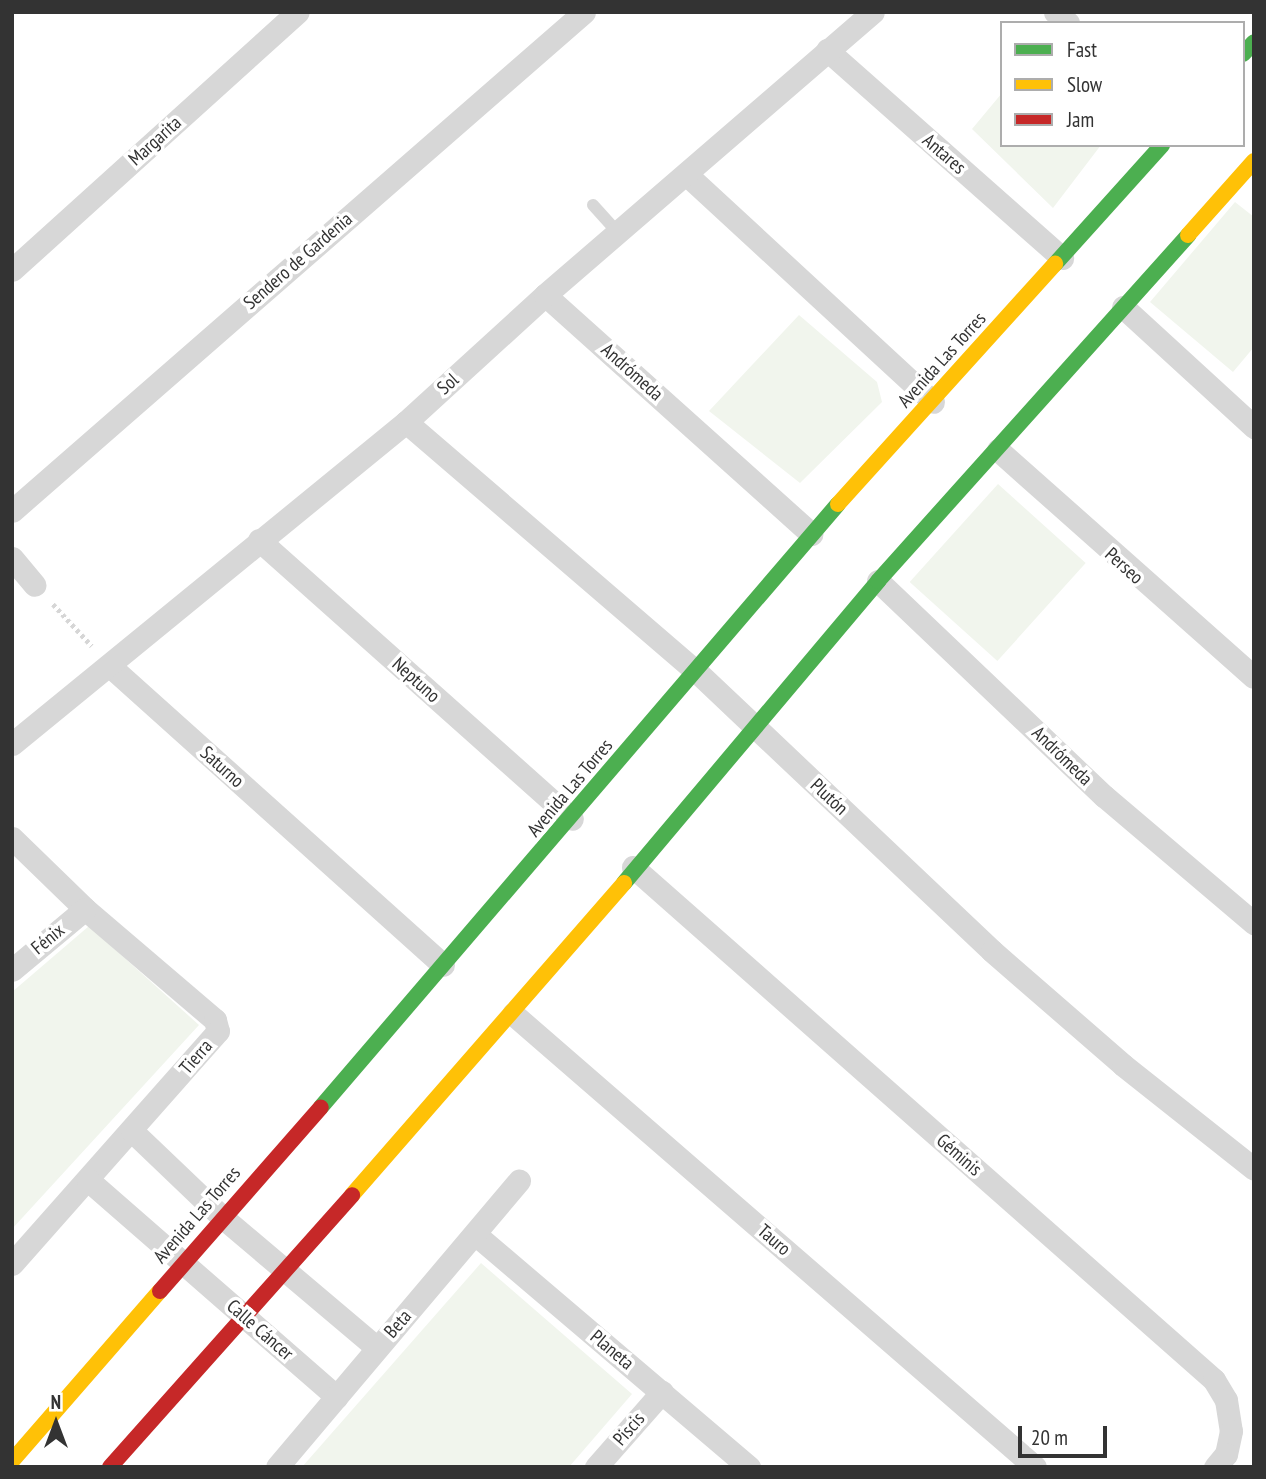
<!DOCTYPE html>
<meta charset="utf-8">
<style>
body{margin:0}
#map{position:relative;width:1266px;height:1479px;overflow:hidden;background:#fff;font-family:"PT Sans Narrow",sans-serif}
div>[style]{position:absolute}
.green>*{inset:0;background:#f1f5ed;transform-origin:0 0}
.path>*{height:4.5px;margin-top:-2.25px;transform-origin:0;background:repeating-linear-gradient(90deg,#d6d6d6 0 3.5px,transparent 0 7px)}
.lane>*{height:12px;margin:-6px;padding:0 6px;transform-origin:6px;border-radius:6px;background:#d7d7d7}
.street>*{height:23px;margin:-11.5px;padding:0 11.5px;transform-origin:11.5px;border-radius:11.5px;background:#d7d7d7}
.fast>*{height:16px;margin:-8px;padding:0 8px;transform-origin:8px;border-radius:8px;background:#4caf50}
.slow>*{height:16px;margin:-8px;padding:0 8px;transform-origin:8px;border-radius:8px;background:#ffc107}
.jam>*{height:16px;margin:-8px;padding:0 8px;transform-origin:8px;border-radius:8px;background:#c62828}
span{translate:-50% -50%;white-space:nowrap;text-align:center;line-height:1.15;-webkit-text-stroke:7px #fff;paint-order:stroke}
.street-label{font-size:19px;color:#333}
.frame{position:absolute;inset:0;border:14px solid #333;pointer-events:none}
.legend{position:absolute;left:1000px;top:21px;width:245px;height:126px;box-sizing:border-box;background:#fff;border:2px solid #adadad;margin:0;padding:9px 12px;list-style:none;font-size:21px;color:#333}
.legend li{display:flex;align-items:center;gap:14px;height:35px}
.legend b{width:35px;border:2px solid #adadad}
.north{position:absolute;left:21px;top:1388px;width:70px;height:70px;-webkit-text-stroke:5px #fff;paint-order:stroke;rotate:0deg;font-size:19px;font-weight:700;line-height:28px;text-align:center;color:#333}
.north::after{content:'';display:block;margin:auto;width:24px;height:32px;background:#333;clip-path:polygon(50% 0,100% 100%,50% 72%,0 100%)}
.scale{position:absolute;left:1018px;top:1426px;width:89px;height:32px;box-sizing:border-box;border:4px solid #333;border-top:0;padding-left:9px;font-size:21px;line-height:24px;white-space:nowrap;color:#333;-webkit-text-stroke:5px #fff;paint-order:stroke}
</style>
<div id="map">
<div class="green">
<i style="clip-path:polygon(1002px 93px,1002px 145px,1101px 145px,1053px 208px,972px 129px)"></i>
<i style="clip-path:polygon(1235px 202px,1254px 217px,1254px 347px,1233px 372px,1150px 302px)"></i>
<i style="clip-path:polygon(799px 315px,877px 382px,882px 402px,800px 483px,709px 411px)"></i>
<i style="left:998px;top:484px;width:118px;height:132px;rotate:42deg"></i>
<i style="clip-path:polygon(89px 926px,199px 1025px,12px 1229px,12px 992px)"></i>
<i style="clip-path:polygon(481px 1263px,632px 1394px,569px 1467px,302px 1467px)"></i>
</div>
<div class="path">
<i style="left:53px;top:604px;width:57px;rotate:47.1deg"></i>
</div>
<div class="lane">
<i style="left:593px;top:205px;width:36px;rotate:48deg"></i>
</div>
<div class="street">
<i style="left:1055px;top:12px;width:17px;rotate:40deg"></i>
<i style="left:827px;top:50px;width:314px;rotate:41.5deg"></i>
<i style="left:686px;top:174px;width:336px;rotate:42.7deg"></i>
<i style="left:12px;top:270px;width:385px;rotate:-42.1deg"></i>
<i style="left:545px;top:295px;width:358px;rotate:41.9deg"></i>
<i style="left:1123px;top:307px;width:178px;rotate:42.5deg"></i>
<i style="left:406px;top:422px;width:382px;rotate:40.7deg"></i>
<i style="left:696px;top:671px;width:407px;rotate:43.4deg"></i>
<i style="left:992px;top:951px;width:174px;rotate:41deg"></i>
<i style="left:1123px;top:1065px;width:167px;rotate:38.4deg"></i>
<i style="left:998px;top:450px;width:342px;rotate:41.6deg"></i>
<i style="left:12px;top:511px;width:759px;rotate:-41.1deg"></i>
<i style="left:259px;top:540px;width:419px;rotate:41.7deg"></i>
<i style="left:12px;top:558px;width:35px;rotate:50deg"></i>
<i style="left:878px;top:581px;width:312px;rotate:43.6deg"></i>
<i style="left:1104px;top:796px;width:197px;rotate:40.3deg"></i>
<i style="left:111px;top:667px;width:446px;rotate:41.9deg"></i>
<i style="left:12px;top:744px;width:509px;rotate:-39.26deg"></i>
<i style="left:406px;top:422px;width:188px;rotate:-42.4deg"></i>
<i style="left:545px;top:295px;width:433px;rotate:-40.8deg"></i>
<i style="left:12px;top:838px;width:102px;rotate:44.2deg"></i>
<i style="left:85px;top:909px;width:171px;rotate:40.5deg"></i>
<i style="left:215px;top:1020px;width:11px;rotate:75deg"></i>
<i style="left:218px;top:1031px;width:311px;rotate:131.5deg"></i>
<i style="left:633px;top:867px;width:775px;rotate:41.44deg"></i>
<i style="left:1214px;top:1380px;width:23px;rotate:59deg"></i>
<i style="left:1226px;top:1400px;width:31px;rotate:81deg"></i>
<i style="left:1231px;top:1431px;width:24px;rotate:102deg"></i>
<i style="left:1226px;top:1454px;width:17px;rotate:130deg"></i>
<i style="left:12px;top:970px;width:95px;rotate:-39.9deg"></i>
<i style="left:513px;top:1014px;width:691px;rotate:40.95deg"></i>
<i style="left:132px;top:1131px;width:124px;rotate:43.7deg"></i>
<i style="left:222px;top:1217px;width:203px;rotate:40.2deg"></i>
<i style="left:88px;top:1180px;width:330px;rotate:41.1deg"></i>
<i style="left:475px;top:1234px;width:360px;rotate:40.4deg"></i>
<i style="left:277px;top:1467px;width:375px;rotate:-49.8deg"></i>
<i style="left:596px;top:1467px;width:100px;rotate:-48.7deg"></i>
</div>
<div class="fast">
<i style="left:1243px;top:54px;width:16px;rotate:-47deg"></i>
<i style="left:1055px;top:264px;width:160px;rotate:-48deg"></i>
<i style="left:624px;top:883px;width:395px;rotate:-49.9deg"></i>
<i style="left:878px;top:581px;width:465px;rotate:-48.1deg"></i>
<i style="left:321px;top:1107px;width:794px;rotate:-49.39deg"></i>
</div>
<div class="slow">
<i style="left:1188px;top:235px;width:99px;rotate:-48.3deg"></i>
<i style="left:838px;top:504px;width:324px;rotate:-47.9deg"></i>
<i style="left:352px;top:1195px;width:414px;rotate:-48.9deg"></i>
<i style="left:12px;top:1461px;width:225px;rotate:-49deg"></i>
</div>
<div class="jam">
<i style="left:160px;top:1291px;width:244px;rotate:-48.8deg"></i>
<i style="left:110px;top:1467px;width:364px;rotate:-48.3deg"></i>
</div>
<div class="street-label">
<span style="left:155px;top:141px;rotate:-42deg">Margarita</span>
<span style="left:944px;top:154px;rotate:41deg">Antares</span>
<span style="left:298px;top:261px;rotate:-41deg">Sendero de Gardenia</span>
<span style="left:942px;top:360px;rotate:-48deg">Avenida Las Torres</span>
<span style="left:632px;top:372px;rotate:42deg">Andrómeda</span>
<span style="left:448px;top:384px;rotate:-42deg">Sol</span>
<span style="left:1124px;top:566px;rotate:42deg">Perseo</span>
<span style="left:416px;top:680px;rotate:42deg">Neptuno</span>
<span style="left:1062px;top:756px;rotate:44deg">Andrómeda</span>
<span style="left:222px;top:767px;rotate:42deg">Saturno</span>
<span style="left:570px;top:788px;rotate:-50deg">Avenida Las Torres</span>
<span style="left:829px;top:797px;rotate:43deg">Plutón</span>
<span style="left:48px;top:939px;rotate:-40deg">Fénix</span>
<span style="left:196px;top:1057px;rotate:-49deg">Tierra</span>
<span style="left:959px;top:1155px;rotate:41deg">Géminis</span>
<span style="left:197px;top:1215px;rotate:-49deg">Avenida Las Torres</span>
<span style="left:774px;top:1240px;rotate:41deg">Tauro</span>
<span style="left:398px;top:1324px;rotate:-49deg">Beta</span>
<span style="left:260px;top:1330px;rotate:41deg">Calle Cáncer</span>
<span style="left:612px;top:1350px;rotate:40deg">Planeta</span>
<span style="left:629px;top:1429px;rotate:-49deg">Piscis</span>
</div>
<div class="frame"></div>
<ul class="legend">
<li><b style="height:9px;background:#4caf50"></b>Fast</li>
<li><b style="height:9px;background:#ffc107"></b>Slow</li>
<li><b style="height:9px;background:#c62828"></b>Jam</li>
</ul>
<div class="north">N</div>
<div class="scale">20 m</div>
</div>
